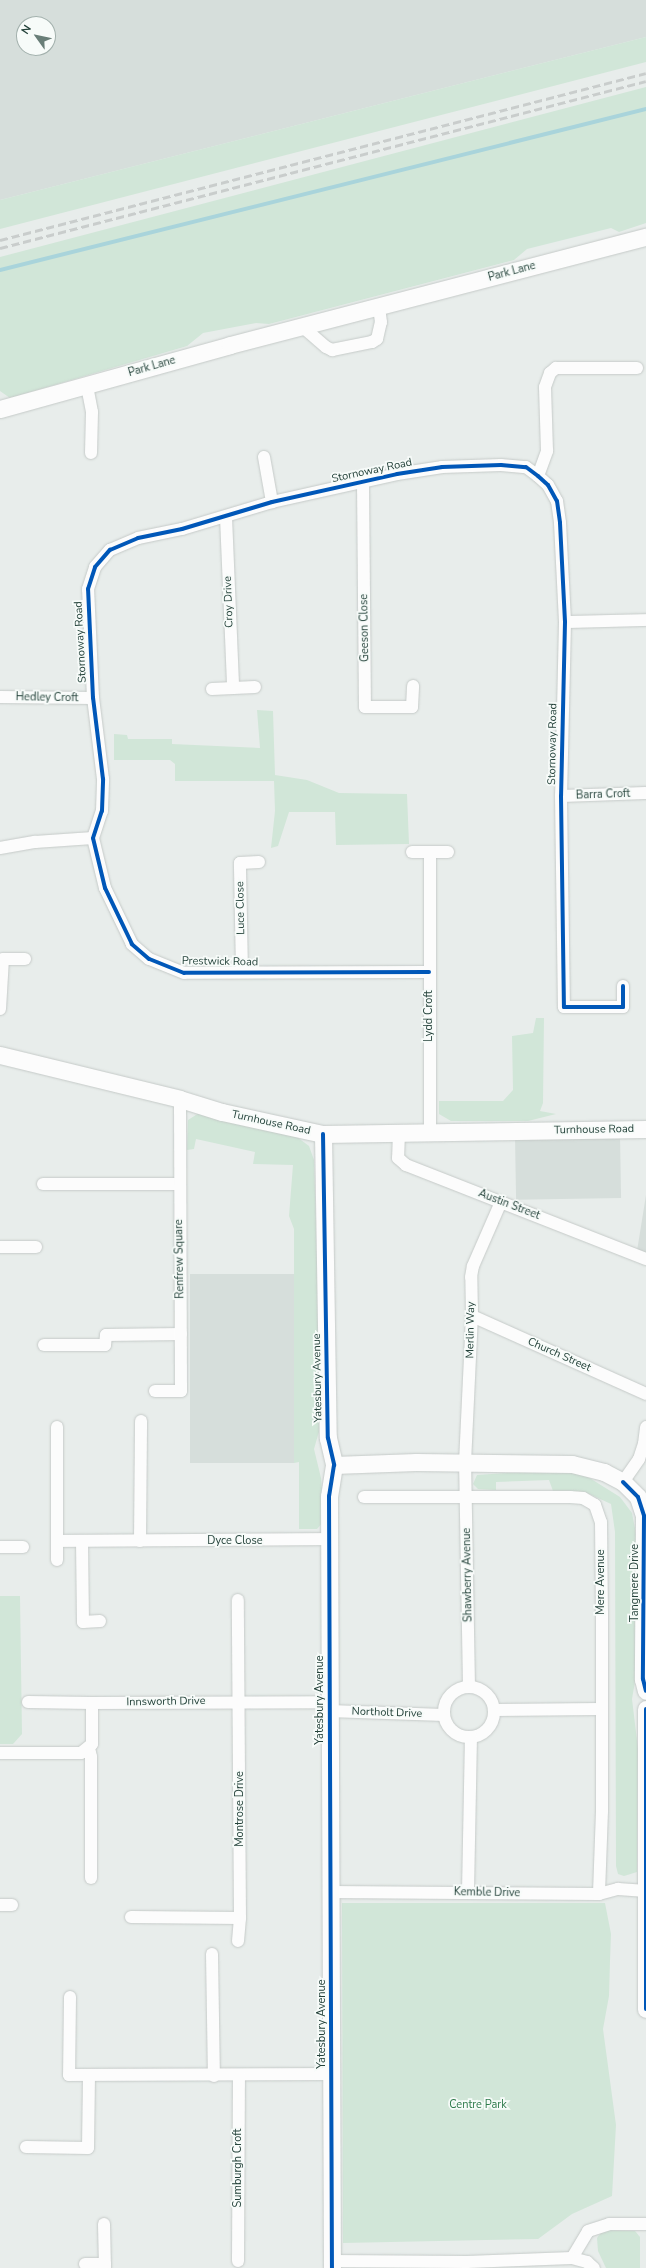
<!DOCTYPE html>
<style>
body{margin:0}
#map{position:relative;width:646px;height:2268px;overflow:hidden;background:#e8edeb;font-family:"Nunito Sans",sans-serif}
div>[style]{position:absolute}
.built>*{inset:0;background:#d6dedb;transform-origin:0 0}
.green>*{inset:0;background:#d1e6d8}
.stream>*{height:4px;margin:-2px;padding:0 2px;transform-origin:2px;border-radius:2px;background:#a9d4db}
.roads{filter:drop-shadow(0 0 1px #c5cac8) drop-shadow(0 0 1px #c5cac8)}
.street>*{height:12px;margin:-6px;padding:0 6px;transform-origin:6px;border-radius:6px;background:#fcfcfc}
.street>.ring{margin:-6px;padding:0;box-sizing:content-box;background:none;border:12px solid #fcfcfc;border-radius:50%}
.secondary>*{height:17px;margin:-8.5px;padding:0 8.5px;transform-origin:8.5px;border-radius:8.5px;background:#fcfcfc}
.rail>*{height:3px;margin-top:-1.5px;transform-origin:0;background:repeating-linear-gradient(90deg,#c9cdcc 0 8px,transparent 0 12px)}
.cycleway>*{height:4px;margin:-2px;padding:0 2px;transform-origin:2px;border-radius:2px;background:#0057b8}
span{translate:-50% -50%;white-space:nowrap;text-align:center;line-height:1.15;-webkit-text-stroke:3.5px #f7fbf9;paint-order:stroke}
.street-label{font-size:11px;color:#24423a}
.park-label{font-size:11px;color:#2d7a4b}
.north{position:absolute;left:16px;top:16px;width:40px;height:40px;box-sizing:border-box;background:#f7fbf9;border:1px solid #a3b1ad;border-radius:50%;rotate:303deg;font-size:11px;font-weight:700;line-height:16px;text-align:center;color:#24423a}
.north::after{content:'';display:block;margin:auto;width:14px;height:18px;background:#697e78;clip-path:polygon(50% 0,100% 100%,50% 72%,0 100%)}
</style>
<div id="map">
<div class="built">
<i style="clip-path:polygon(evenodd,0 0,646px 0,646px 37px,0 200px,0 0,24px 24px,48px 24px,48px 48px,24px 48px,24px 24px)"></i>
<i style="left:620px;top:1136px;width:62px;height:105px;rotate:89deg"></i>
<i style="clip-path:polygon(646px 1195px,646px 1253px,637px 1251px)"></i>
<i style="left:190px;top:1274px;width:104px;height:189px"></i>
</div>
<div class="green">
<i style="clip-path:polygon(646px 37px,646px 62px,0 229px,0 200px)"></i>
<i style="clip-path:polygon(646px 87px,646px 223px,619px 232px,611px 228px,527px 249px,514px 260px,269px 324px,256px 323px,203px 333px,187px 346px,10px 398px,0 391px,0 257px)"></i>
<i style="clip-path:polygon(257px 710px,273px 711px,275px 775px,307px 780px,339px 793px,407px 794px,409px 844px,336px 845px,335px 812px,289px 812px,278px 846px,271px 848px,275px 811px,274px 781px,175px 781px,175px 764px,170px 760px,114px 760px,114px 734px,127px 735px,128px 739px,172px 739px,172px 744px,260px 748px)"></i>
<i style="clip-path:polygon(536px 1018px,544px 1018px,543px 1103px,540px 1111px,556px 1114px,528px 1121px,451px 1121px,439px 1114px,439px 1101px,503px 1101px,513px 1090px,512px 1036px,533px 1033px)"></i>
<i style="clip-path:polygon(199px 1113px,293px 1134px,309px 1146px,314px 1160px,322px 1421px,314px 1449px,321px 1478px,324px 1521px,317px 1529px,299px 1529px,299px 1462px,294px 1463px,294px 1229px,289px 1216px,293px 1165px,253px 1164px,255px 1152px,196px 1139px,194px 1149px,187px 1150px,188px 1120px)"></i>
<i style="clip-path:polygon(565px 1469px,588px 1477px,620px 1497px,632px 1513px,637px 1539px,639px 1658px,632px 1699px,638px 1749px,637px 1872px,624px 1876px,618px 1874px,616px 1866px,615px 1532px,611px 1504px,585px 1492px,553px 1491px,549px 1480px,496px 1482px,496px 1490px,478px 1489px,473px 1484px,477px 1475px)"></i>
<i style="clip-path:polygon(0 1596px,20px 1596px,22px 1734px,13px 1744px,0 1744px)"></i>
<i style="clip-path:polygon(342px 1903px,605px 1903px,611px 1934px,610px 1961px,609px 1996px,603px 2029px,616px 2125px,612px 2196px,572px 2214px,538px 2239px,343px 2243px)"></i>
<i style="clip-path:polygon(603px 2230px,635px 2231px,640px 2237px,640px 2268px,606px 2268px,598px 2251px,597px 2238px)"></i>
</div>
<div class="stream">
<i style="left:0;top:270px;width:666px;rotate:-13.99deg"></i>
</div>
<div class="roads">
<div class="street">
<i style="left:304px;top:328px;width:29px;rotate:41deg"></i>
<i style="left:326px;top:347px;width:7px;rotate:27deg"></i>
<i style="left:332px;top:350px;width:41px;rotate:-11.3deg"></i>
<i style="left:372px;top:342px;width:6px;rotate:-31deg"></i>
<i style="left:377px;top:339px;width:17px;rotate:-77deg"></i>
<i style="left:381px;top:322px;width:14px;rotate:-98deg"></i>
<i style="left:87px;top:386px;width:26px;rotate:79deg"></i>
<i style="left:92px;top:412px;width:41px;rotate:91.4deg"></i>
<i style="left:264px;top:457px;width:46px;rotate:79.9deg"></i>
<i style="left:538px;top:476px;width:27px;rotate:-70deg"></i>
<i style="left:547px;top:451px;width:64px;rotate:-91.8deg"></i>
<i style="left:545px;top:387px;width:15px;rotate:-70deg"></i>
<i style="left:550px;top:373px;width:8px;rotate:-40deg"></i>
<i style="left:556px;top:368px;width:81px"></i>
<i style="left:363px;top:482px;width:225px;rotate:89.5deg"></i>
<i style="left:365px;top:707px;width:47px"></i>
<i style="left:412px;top:707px;width:21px;rotate:-87deg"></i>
<i style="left:226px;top:517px;width:170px;rotate:87.6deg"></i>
<i style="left:565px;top:622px;width:81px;rotate:-1.4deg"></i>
<i style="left:212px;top:689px;width:43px;rotate:-2.7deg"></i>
<i style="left:0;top:697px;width:93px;rotate:0.6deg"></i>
<i style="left:561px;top:796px;width:85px;rotate:-2deg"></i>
<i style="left:0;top:848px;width:36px;rotate:-10deg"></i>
<i style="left:35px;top:842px;width:58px;rotate:-3.9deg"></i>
<i style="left:412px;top:852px;width:36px"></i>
<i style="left:242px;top:972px;width:109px;rotate:-91.1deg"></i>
<i style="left:240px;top:863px;width:19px;rotate:-3deg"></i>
<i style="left:429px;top:972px;width:245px;rotate:179.8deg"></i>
<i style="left:184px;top:973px;width:38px;rotate:-158deg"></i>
<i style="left:149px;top:959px;width:23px;rotate:-139deg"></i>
<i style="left:132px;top:944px;width:62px;rotate:-115.7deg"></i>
<i style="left:105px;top:888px;width:51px;rotate:-103.5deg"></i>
<i style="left:93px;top:838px;width:28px;rotate:-72deg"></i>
<i style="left:102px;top:811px;width:32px;rotate:-88deg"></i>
<i style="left:103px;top:779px;width:82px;rotate:-97deg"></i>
<i style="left:93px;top:698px;width:109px;rotate:-92.6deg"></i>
<i style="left:88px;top:589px;width:23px;rotate:-72deg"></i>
<i style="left:95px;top:567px;width:23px;rotate:-49deg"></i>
<i style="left:110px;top:550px;width:30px;rotate:-23deg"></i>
<i style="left:138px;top:538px;width:45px;rotate:-11.6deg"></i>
<i style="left:182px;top:529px;width:94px;rotate:-16.7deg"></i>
<i style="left:272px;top:502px;width:128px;rotate:-12.6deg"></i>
<i style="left:397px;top:474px;width:46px;rotate:-8.8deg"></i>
<i style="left:442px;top:467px;width:59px;rotate:-1.9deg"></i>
<i style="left:501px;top:465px;width:25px;rotate:5deg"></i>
<i style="left:526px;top:467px;width:15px;rotate:37deg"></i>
<i style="left:538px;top:476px;width:13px;rotate:42deg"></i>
<i style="left:548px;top:485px;width:18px;rotate:61deg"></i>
<i style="left:557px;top:501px;width:22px;rotate:82deg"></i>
<i style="left:560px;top:523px;width:99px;rotate:87.1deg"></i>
<i style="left:565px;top:622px;width:174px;rotate:91.3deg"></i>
<i style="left:561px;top:796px;width:211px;rotate:89.2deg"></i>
<i style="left:564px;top:1007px;width:59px"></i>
<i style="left:623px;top:1007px;width:21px;rotate:-90deg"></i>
<i style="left:0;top:1009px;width:50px;rotate:-86.6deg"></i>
<i style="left:3px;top:959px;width:22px"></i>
<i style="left:430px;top:1131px;width:279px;rotate:-90deg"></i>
<i style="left:399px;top:1132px;width:26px;rotate:92deg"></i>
<i style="left:398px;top:1158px;width:11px;rotate:41deg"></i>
<i style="left:406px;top:1165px;width:258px;rotate:21.4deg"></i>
<i style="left:43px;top:1184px;width:136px"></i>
<i style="left:0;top:1247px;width:36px"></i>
<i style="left:472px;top:1316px;width:191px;rotate:24.1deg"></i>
<i style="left:44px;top:1345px;width:61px"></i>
<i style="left:105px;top:1345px;width:10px;rotate:-84deg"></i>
<i style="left:106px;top:1335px;width:75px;rotate:-0.8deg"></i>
<i style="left:155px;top:1391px;width:26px"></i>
<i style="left:181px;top:1391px;width:292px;rotate:-90.2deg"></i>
<i style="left:623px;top:1482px;width:28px;rotate:-55deg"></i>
<i style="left:639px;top:1459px;width:16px;rotate:-72deg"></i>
<i style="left:644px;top:1444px;width:17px;rotate:-83deg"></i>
<i style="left:364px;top:1497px;width:206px"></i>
<i style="left:570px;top:1497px;width:13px;rotate:4deg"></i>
<i style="left:583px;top:1498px;width:14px;rotate:30deg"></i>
<i style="left:595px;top:1505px;width:18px;rotate:71deg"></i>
<i style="left:601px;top:1522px;width:91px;rotate:89.4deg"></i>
<i style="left:602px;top:1613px;width:198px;rotate:90deg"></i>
<i style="left:602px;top:1811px;width:83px;rotate:92.1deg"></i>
<i style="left:57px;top:1541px;width:273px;rotate:-0.4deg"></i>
<i style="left:82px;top:1541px;width:81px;rotate:89.3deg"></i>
<i style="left:83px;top:1622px;width:17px;rotate:-3deg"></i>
<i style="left:140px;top:1541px;width:120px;rotate:-89.5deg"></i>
<i style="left:0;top:1547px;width:23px"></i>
<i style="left:57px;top:1560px;width:133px;rotate:-90deg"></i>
<i class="ring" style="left:444px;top:1687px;width:38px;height:38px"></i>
<i style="left:469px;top:1687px;width:224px;rotate:-91deg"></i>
<i style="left:465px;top:1463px;width:147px;rotate:-87.3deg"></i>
<i style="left:472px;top:1316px;width:39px;rotate:-91deg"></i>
<i style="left:471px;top:1277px;width:11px;rotate:-80deg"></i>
<i style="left:473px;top:1266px;width:70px;rotate:-66.4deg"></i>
<i style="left:28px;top:1702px;width:64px;rotate:0.9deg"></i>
<i style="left:494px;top:1710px;width:107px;rotate:-0.5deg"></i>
<i style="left:329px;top:1711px;width:115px;rotate:2deg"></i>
<i style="left:89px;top:1748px;width:9px;rotate:77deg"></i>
<i style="left:91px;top:1757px;width:121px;rotate:90deg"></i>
<i style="left:0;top:1753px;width:81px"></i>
<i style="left:81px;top:1753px;width:14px;rotate:-39deg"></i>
<i style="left:92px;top:1744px;width:41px;rotate:-90deg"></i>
<i style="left:92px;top:1703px;width:238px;rotate:-0.2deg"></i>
<i style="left:329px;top:1892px;width:270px;rotate:0.4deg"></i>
<i style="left:599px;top:1894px;width:20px;rotate:-15deg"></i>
<i style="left:618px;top:1889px;width:28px;rotate:4deg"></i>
<i style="left:468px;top:1892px;width:155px;rotate:-88.9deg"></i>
<i style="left:0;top:1905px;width:12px"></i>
<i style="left:131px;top:1917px;width:109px;rotate:0.5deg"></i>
<i style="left:238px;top:1941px;width:23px;rotate:-85deg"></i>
<i style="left:240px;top:1918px;width:318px;rotate:-90.4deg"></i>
<i style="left:212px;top:1954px;width:122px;rotate:89.1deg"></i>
<i style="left:70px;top:1997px;width:78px;rotate:90.7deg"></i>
<i style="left:69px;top:2075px;width:262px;rotate:-0.2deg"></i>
<i style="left:26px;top:2147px;width:62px;rotate:0.9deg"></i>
<i style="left:88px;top:2148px;width:72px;rotate:-89.2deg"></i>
<i style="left:104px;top:2224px;width:44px;rotate:88.7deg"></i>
<i style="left:572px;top:2258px;width:31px;rotate:-59deg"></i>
<i style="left:588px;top:2231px;width:22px;rotate:-18deg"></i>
<i style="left:609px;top:2224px;width:37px"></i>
<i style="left:238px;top:2261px;width:186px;rotate:-89.7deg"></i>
<i style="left:332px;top:2261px;width:135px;rotate:0.4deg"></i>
<i style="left:467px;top:2262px;width:105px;rotate:-2.2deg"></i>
<i style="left:572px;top:2258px;width:16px;rotate:15deg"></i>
<i style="left:587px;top:2262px;width:9px;rotate:41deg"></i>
<i style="left:85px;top:2264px;width:20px"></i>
</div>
<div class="secondary">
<i style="left:0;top:409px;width:239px;rotate:-15.5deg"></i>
<i style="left:230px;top:345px;width:430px;rotate:-14.6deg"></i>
<i style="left:0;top:1055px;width:185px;rotate:13.7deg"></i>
<i style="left:180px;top:1099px;width:44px;rotate:17.2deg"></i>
<i style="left:222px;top:1112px;width:103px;rotate:12.3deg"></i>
<i style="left:323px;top:1134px;width:323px;rotate:-0.9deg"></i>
<i style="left:323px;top:1134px;width:304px;rotate:89.1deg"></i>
<i style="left:328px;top:1438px;width:28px;rotate:77deg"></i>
<i style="left:334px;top:1465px;width:31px;rotate:99deg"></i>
<i style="left:329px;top:1496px;width:772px;rotate:89.78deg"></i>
<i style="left:334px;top:1465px;width:82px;rotate:-2.1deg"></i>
<i style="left:416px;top:1462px;width:156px;rotate:0.7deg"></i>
<i style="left:572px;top:1464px;width:33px;rotate:14deg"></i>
<i style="left:604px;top:1472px;width:21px;rotate:28deg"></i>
<i style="left:623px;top:1482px;width:21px;rotate:45deg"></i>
<i style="left:638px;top:1497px;width:20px;rotate:72deg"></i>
<i style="left:644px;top:1516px;width:163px;rotate:90.4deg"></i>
<i style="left:643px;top:1679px;width:12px;rotate:76deg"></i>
<i style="left:646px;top:1709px;width:300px;rotate:90deg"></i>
</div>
</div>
<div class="rail">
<i style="left:0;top:240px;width:667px;rotate:-14.49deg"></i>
<i style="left:0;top:248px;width:667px;rotate:-14.49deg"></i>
</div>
<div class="cycleway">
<i style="left:429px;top:972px;width:245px;rotate:179.8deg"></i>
<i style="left:184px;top:973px;width:38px;rotate:-158deg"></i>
<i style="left:149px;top:959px;width:23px;rotate:-139deg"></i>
<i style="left:132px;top:944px;width:62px;rotate:-115.7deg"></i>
<i style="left:105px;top:888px;width:51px;rotate:-103.5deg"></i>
<i style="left:93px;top:838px;width:28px;rotate:-72deg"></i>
<i style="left:102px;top:811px;width:32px;rotate:-88deg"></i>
<i style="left:103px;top:779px;width:82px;rotate:-97deg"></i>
<i style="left:93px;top:698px;width:109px;rotate:-92.6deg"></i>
<i style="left:88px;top:589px;width:23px;rotate:-72deg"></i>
<i style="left:95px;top:567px;width:23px;rotate:-49deg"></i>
<i style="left:110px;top:550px;width:30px;rotate:-23deg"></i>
<i style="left:138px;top:538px;width:45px;rotate:-11.6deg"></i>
<i style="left:182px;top:529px;width:94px;rotate:-16.7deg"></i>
<i style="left:272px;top:502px;width:128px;rotate:-12.6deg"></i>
<i style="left:397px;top:474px;width:46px;rotate:-8.8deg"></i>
<i style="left:442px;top:467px;width:59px;rotate:-1.9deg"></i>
<i style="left:501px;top:465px;width:25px;rotate:5deg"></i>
<i style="left:526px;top:467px;width:15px;rotate:37deg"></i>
<i style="left:538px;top:476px;width:13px;rotate:42deg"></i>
<i style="left:548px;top:485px;width:18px;rotate:61deg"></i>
<i style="left:557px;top:501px;width:22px;rotate:82deg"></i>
<i style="left:560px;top:523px;width:99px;rotate:87.1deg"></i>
<i style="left:565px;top:622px;width:174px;rotate:91.3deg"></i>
<i style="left:561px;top:796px;width:211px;rotate:89.2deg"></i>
<i style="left:564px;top:1007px;width:59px"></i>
<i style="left:623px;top:1007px;width:21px;rotate:-90deg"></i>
<i style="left:323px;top:1134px;width:304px;rotate:89.1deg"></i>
<i style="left:328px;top:1438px;width:28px;rotate:77deg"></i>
<i style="left:334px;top:1465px;width:31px;rotate:99deg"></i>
<i style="left:329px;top:1496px;width:772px;rotate:89.78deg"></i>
<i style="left:623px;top:1482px;width:21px;rotate:45deg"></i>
<i style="left:638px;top:1497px;width:20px;rotate:72deg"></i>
<i style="left:644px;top:1516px;width:163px;rotate:90.4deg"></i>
<i style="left:643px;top:1679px;width:12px;rotate:76deg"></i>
<i style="left:646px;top:1709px;width:300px;rotate:90deg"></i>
</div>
<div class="street-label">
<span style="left:512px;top:272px;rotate:-15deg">Park Lane</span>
<span style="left:152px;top:367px;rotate:-16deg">Park Lane</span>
<span style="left:372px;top:471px;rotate:-12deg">Stornoway Road</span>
<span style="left:229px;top:602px;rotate:-92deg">Croy Drive</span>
<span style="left:365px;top:628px;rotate:-91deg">Geeson Close</span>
<span style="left:81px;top:642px;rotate:-93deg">Stornoway Road</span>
<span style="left:47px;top:698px;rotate:1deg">Hedley Croft</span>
<span style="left:553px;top:744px;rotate:-89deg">Stornoway Road</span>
<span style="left:603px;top:795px;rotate:-2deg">Barra Croft</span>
<span style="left:241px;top:908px;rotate:-91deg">Luce Close</span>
<span style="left:220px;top:962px;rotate:1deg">Prestwick Road</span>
<span style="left:429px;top:1016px;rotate:-90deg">Lydd Croft</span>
<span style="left:271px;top:1123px;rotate:12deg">Turnhouse Road</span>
<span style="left:594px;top:1130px;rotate:-1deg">Turnhouse Road</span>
<span style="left:509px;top:1205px;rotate:21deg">Austin Street</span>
<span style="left:180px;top:1259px;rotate:-91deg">Renfrew Square</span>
<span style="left:471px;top:1330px;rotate:-89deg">Merlin Way</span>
<span style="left:559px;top:1355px;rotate:24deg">Church Street</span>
<span style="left:318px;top:1378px;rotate:-91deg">Yatesbury Avenue</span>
<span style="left:235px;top:1541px">Dyce Close</span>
<span style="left:468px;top:1575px;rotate:-91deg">Shawberry Avenue</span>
<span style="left:601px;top:1582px;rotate:-90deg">Mere Avenue</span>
<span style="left:635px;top:1583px;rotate:-90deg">Tangmere Drive</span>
<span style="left:320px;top:1700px;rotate:-90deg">Yatesbury Avenue</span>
<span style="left:166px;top:1702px;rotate:-1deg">Innsworth Drive</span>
<span style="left:387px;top:1713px;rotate:2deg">Northolt Drive</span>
<span style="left:240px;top:1809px;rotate:-90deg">Montrose Drive</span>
<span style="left:487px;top:1893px;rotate:1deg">Kemble Drive</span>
<span style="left:322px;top:2024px;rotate:-90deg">Yatesbury Avenue</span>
<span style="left:238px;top:2168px;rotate:-90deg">Sumburgh Croft</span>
</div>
<div class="park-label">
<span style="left:478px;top:2105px">Centre Park</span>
</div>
<div class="north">N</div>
</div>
